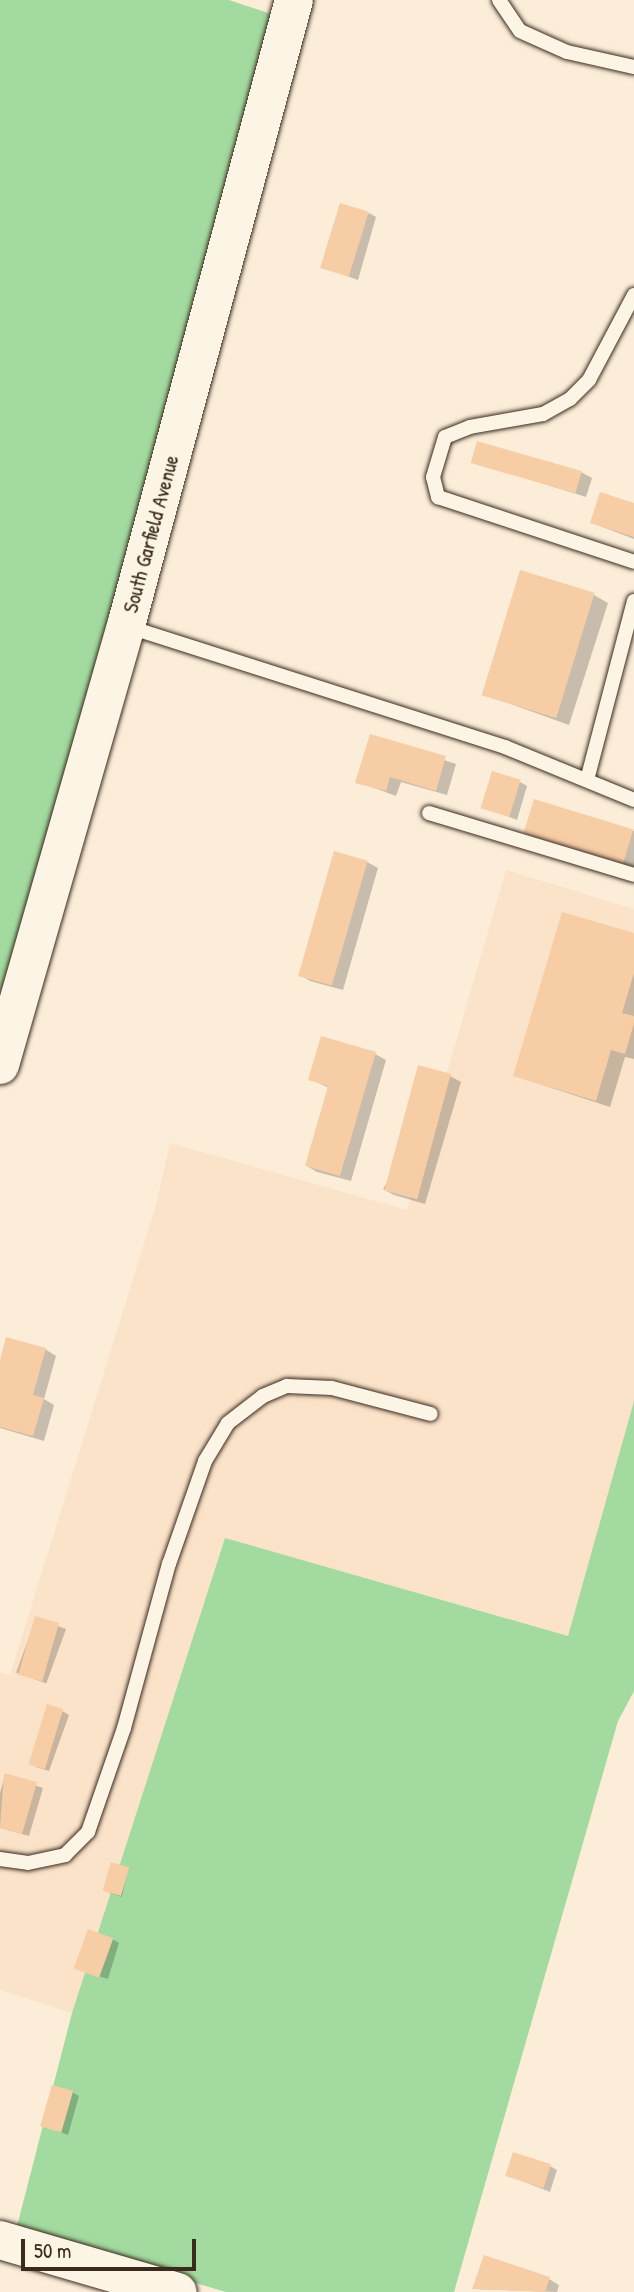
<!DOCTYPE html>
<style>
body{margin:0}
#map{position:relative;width:634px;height:2292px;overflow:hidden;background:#fbedd8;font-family:"Patrick Hand",sans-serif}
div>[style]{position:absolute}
.built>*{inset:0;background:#fae3c9}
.green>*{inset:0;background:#a2da9f}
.shadow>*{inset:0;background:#0003;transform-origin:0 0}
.building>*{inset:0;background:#f6cda5;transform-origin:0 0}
.roads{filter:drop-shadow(0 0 2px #3b2a1e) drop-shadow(0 0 2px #3b2a1e)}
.lane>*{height:14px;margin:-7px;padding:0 7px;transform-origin:7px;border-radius:7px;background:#fcf5e5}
.secondary>*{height:38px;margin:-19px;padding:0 19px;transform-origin:19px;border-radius:19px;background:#fcf5e5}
span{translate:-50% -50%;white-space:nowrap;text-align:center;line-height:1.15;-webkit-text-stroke:5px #fcf5e5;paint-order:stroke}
.street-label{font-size:21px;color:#3b2a1e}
.scale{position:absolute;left:21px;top:2239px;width:175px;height:32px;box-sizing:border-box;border:4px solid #3b2a1e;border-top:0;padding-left:9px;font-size:21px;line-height:24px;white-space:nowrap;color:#3b2a1e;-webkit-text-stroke:5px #fcf5e5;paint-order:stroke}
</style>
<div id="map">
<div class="built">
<i style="clip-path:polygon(506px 870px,634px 909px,634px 1401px,568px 1636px,225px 1538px,72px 2013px,0 1990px,0 1672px,10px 1675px,156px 1205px,170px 1143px,407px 1210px)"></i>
</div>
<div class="green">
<i style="clip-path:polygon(0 0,229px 0,277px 16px,0 1004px)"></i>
<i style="clip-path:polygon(634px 1401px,634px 1691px,618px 1721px,454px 2292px,226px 2292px,16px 2230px,72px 2013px,225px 1538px,568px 1636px)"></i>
</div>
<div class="shadow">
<i style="clip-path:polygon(369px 213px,376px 217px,358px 280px,324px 268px)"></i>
<i style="clip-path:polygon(473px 462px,581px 472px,592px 478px,586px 497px)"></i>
<i style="clip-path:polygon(634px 505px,634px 539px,592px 523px)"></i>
<i style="clip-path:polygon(594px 595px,608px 603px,569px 725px,483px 694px)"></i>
<i style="clip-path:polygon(371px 736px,456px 764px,447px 795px,401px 782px,396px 796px,358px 782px)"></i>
<i style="clip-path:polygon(520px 782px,527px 786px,517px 820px,483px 807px)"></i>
<i style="clip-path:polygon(634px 831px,634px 867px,526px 833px)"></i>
<i style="clip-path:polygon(367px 862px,378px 868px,343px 990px,310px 981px,300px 975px)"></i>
<i style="clip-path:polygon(634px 935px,634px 1059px,625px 1057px,610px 1107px,515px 1076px)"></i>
<i style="clip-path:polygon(375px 1054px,386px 1060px,351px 1181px,317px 1172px,307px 1166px,329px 1088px,310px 1079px)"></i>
<i style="clip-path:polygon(450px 1076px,461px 1082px,425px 1204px,394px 1195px,383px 1189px)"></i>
<i style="clip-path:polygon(45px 1349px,56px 1356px,44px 1399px,54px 1405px,44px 1441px,0 1428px,0 1366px)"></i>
<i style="left:36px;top:1618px;width:32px;height:58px;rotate:20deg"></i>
<i style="clip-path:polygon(62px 1711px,69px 1715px,49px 1771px,36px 1767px)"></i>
<i style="clip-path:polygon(5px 1775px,43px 1788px,29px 1836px,0 1828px,0 1793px)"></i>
<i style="clip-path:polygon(128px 1869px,122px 1897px,107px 1892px)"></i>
<i style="clip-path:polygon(112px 1939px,119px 1943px,108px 1979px,85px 1972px)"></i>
<i style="clip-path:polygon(72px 2092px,79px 2096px,68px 2135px,42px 2125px)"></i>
<i style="clip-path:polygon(550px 2166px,557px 2170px,550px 2192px,507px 2175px)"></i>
<i style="clip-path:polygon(549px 2279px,559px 2285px,557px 2292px,474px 2289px)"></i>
</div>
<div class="building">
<i style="left:340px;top:203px;width:30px;height:68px;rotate:17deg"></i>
<i style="left:477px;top:441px;width:109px;height:23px;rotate:16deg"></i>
<i style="clip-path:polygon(600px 492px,634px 503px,634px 537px,590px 523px)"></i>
<i style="left:520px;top:570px;width:78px;height:131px;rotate:17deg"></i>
<i style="clip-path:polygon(370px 734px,446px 756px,436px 791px,390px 777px,386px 791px,355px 783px)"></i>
<i style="left:492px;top:771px;width:30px;height:39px;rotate:17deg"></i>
<i style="left:534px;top:799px;width:104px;height:36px;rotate:17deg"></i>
<i style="left:334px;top:851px;width:35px;height:130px;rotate:16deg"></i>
<i style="clip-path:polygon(562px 912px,634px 933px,634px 973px,622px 1013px,634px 1016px,634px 1023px,625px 1054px,611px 1050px,596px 1101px,513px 1076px)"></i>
<i style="clip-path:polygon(321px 1036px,376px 1052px,340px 1176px,305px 1166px,328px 1086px,308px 1080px)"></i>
<i style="left:418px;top:1065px;width:34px;height:130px;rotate:15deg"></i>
<i style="clip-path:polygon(6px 1337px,46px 1348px,33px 1395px,44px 1398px,33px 1436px,0 1427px,0 1360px)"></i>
<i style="left:35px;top:1616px;width:25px;height:61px;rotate:16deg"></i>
<i style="left:47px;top:1704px;width:17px;height:63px;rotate:17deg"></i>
<i style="clip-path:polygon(4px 1773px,37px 1782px,22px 1834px,0 1828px)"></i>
<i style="left:111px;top:1862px;width:19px;height:30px;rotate:16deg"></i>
<i style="left:88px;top:1929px;width:27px;height:42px;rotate:20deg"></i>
<i style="left:52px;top:2085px;width:22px;height:43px;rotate:16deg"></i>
<i style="left:513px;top:2152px;width:40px;height:25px;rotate:18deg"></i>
<i style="clip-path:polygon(484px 2255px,550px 2277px,545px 2292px,472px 2289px)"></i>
</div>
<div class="roads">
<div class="lane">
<i style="left:499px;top:0;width:37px;rotate:56deg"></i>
<i style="left:520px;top:31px;width:51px;rotate:24.1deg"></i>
<i style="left:567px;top:52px;width:69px;rotate:12.6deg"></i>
<i style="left:634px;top:295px;width:96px;rotate:117.9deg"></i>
<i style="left:589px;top:380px;width:27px;rotate:135deg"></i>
<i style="left:570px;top:399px;width:31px;rotate:151deg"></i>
<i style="left:543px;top:414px;width:74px;rotate:169.9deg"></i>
<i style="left:470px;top:427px;width:27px;rotate:158deg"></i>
<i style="left:445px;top:437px;width:42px;rotate:106.7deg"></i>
<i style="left:433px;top:477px;width:21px;rotate:76deg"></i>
<i style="left:438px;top:497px;width:206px;rotate:18.3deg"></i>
<i style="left:126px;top:626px;width:398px;rotate:17.7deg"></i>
<i style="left:505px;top:747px;width:139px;rotate:22.3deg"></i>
<i style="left:587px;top:780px;width:185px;rotate:-75.3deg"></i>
<i style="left:429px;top:813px;width:214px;rotate:16.8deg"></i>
<i style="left:0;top:1859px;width:28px;rotate:8deg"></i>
<i style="left:28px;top:1863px;width:38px;rotate:-12deg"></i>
<i style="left:65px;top:1855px;width:33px;rotate:-45deg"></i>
<i style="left:88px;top:1832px;width:110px;rotate:-70.9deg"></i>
<i style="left:124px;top:1728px;width:170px;rotate:-74.7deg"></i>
<i style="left:169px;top:1564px;width:109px;rotate:-70.7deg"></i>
<i style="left:205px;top:1461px;width:44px;rotate:-58.8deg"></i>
<i style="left:228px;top:1423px;width:44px;rotate:-37.6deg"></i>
<i style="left:263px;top:1396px;width:26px;rotate:-23deg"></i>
<i style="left:287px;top:1386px;width:45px;rotate:2.5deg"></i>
<i style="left:332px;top:1388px;width:102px;rotate:14.7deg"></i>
</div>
<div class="secondary">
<i style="left:0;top:1065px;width:457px;rotate:-74deg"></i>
<i style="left:126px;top:626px;width:648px;rotate:-74.98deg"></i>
<i style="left:0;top:2240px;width:185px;rotate:16.3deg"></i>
</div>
</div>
<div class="street-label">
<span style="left:151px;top:534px;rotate:-75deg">South Garfield Avenue</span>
</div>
<div class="scale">50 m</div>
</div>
